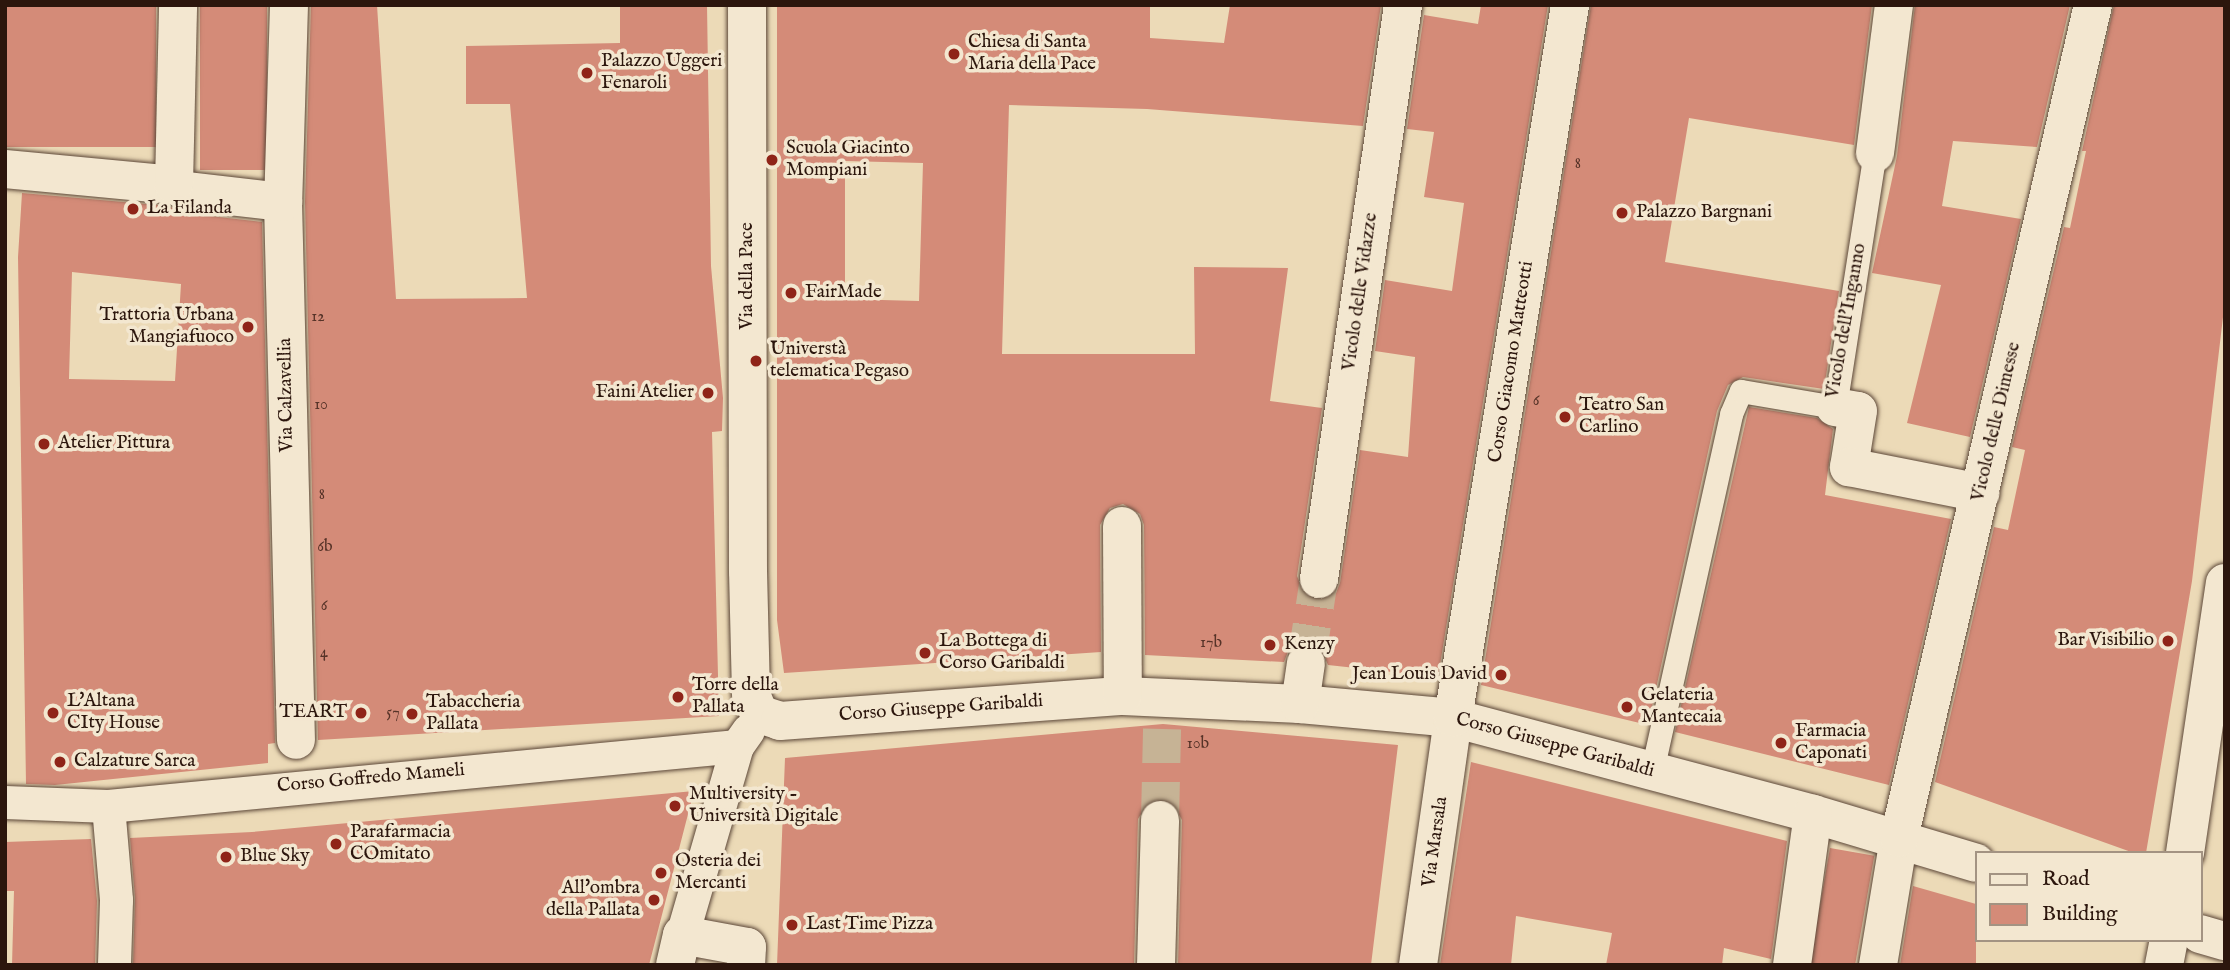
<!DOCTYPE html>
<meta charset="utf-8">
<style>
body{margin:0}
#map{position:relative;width:2230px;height:970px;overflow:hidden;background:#ecdab7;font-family:"IM FELL English",serif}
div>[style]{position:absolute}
.building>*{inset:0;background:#d48b78;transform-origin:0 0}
.minor-tunnel>*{height:38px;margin-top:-19px;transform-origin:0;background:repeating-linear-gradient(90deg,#c6b395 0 38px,transparent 0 57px)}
.roads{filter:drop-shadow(0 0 2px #5c4738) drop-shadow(0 0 2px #5c4738)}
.service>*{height:23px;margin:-11.5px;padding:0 11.5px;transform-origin:11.5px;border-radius:11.5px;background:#f3e7d0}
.pedestrian>*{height:33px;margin:-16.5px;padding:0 16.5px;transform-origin:16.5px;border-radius:16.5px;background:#f3e7d0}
.minor>*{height:38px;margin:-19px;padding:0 19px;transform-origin:19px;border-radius:19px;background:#f3e7d0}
.dots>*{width:19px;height:19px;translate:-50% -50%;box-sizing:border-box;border:4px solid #f3e7d0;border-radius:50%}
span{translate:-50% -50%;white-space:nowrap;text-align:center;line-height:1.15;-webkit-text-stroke:7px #f3e7d0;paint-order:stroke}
.number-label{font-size:16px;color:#563328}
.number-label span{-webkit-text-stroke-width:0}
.poi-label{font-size:19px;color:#2c160d}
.left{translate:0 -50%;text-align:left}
.right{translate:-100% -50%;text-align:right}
.street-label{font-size:19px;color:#2c160d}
.frame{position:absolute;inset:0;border:7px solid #2c160d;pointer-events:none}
.legend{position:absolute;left:1975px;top:851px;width:228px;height:91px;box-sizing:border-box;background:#f3e7d0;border:2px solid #a39382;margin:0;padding:9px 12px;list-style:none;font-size:21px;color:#2c160d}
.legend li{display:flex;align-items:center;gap:14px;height:35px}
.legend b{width:35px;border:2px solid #a39382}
</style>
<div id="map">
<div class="building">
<i style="left:5px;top:5px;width:151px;height:142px"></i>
<i style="left:200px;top:5px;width:67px;height:165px"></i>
<i style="clip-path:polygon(311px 5px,377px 5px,396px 299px,527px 298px,510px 104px,466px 104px,466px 46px,620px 43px,620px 5px,707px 5px,711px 266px,723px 398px,722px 431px,712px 432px,719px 716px,318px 740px,305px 202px)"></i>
<i style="clip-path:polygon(evenodd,777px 5px,1150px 5px,1150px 38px,1224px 43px,1230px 5px,1381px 5px,1363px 126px,1147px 109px,1009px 105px,1002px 354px,1195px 354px,1194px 267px,1288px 268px,1270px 401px,1322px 408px,1297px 576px,1305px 596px,1317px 601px,1336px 593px,1340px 583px,1360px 450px,1408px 457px,1415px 357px,1375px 351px,1385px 280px,1452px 291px,1464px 203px,1424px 197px,1434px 132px,1407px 129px,1424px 15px,1478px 24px,1481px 5px,1548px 5px,1438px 677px,1328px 665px,1320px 646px,1308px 641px,1289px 649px,1284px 662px,1145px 655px,1144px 525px,1140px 514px,1123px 504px,1110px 508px,1100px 525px,1101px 652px,784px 673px,777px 620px,777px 5px,845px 161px,923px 163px,919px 301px,845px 299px,845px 161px)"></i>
<i style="clip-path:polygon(1591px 5px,1872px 5px,1854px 145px,1689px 118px,1665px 262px,1839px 291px,1824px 389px,1743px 377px,1728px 385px,1717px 411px,1648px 725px,1481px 685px)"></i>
<i style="clip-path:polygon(1915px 5px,2070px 5px,2037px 147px,1953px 141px,1942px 206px,2021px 219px,1970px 437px,1907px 423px,1941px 285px,1872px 273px,1897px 156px)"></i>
<i style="clip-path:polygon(2114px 5px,2225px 5px,2225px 300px,2192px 581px,2146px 853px,2134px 853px,1935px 782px,1994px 527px,2008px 530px,2025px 450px,2012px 447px,2064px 227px,2070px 228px,2086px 151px,2082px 151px)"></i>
<i style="clip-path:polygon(evenodd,22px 193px,168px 206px,184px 213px,262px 222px,275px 743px,268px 744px,268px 763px,55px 785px,26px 784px,18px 257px,22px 193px,72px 272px,181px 284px,175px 381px,69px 379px,72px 272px)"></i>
<i style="clip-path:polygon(1749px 407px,1817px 418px,1833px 429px,1825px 495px,1951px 519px,1889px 785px,1675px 732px)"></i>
<i style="clip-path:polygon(1163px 724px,1398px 745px,1371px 965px,1178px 965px,1182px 820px,1172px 802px,1160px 798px,1149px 801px,1138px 819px,1134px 965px,777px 965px,785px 758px)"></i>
<i style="clip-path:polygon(1471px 762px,1787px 841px,1771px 959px,1724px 948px,1722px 965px,1606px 965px,1612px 933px,1516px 916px,1511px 965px,1440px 965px)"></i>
<i style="clip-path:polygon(694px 791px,649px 965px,133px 965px,135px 898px,130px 838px,252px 832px)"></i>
<i style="clip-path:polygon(91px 839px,97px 901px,95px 965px,12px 965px,14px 891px,5px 891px,5px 842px)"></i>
<i style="left:1830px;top:848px;width:45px;height:118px;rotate:10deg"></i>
<i style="clip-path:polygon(1913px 886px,1976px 904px,1976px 965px,1900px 965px)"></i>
</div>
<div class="minor-tunnel">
<i style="left:1306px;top:663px;width:85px;rotate:-81.2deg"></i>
<i style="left:1160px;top:820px;width:91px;rotate:-88.7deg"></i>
</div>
<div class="roads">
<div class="service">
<i style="left:1652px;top:771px;width:366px;rotate:-77.5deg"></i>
<i style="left:1731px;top:414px;width:25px;rotate:-67deg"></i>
<i style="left:1741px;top:391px;width:95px;rotate:9.7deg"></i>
<i style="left:1835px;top:407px;width:257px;rotate:-81.1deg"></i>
</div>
<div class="pedestrian">
<i style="left:5px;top:802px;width:103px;rotate:2.2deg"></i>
<i style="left:108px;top:806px;width:632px;rotate:-5.45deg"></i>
<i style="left:108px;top:806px;width:94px;rotate:85.1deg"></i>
<i style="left:116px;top:900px;width:65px;rotate:91.8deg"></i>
<i style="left:682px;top:935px;width:197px;rotate:-73.8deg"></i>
<i style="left:737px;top:746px;width:19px;rotate:-55deg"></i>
</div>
<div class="minor">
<i style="left:289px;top:5px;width:197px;rotate:91.7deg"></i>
<i style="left:283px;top:202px;width:538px;rotate:88.62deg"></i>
<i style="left:747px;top:5px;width:566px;rotate:89.9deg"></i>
<i style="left:748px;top:571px;width:123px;rotate:88.6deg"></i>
<i style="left:751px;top:694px;width:22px;rotate:68deg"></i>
<i style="left:759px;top:714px;width:22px;rotate:18deg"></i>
<i style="left:780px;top:721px;width:344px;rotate:-4.2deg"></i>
<i style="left:1123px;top:696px;width:177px;rotate:2.6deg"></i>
<i style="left:1300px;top:704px;width:154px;rotate:5.2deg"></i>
<i style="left:1453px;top:718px;width:373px;rotate:14.9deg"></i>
<i style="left:1813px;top:814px;width:170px;rotate:16.7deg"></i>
<i style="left:1875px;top:153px;width:149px;rotate:-82.7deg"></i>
<i style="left:5px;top:169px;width:170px;rotate:5.4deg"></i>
<i style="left:174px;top:185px;width:13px;rotate:27deg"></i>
<i style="left:186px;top:191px;width:98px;rotate:6.5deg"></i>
<i style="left:174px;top:185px;width:180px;rotate:-88.7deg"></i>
<i style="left:1835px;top:407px;width:23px;rotate:10deg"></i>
<i style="left:1858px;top:411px;width:57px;rotate:99.1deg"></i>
<i style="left:1849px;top:467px;width:134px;rotate:11.2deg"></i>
<i style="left:1122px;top:526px;width:170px;rotate:89.7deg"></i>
<i style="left:1319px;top:579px;width:580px;rotate:-81.67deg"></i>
<i style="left:1300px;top:704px;width:41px;rotate:-81.7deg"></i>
<i style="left:2185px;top:853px;width:273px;rotate:-81.6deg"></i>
<i style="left:2200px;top:934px;width:26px;rotate:16deg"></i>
<i style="left:675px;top:965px;width:31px;rotate:-77deg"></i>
<i style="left:682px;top:935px;width:66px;rotate:10.5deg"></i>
<i style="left:747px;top:947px;width:18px;rotate:93deg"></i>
<i style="left:1156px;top:965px;width:145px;rotate:-88.4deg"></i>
<i style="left:1418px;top:965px;width:249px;rotate:-81.9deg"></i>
<i style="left:1453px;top:718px;width:723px;rotate:-80.68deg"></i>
<i style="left:1792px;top:965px;width:152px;rotate:-82.1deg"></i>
<i style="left:1878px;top:965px;width:129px;rotate:-80.6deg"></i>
<i style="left:1899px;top:838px;width:855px;rotate:-76.89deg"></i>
<i style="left:2164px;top:965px;width:25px;rotate:-79deg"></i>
</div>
</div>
<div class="dots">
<i style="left:954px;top:54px;background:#8f2418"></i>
<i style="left:587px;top:73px;background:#8f2418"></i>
<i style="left:772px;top:160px;background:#8f2418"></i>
<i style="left:133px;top:209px;background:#8f2418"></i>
<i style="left:1622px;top:213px;background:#8f2418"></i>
<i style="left:791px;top:293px;background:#8f2418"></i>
<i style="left:248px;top:327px;background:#8f2418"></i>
<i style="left:756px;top:361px;background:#8f2418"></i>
<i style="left:708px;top:393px;background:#8f2418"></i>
<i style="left:1565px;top:417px;background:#8f2418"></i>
<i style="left:44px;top:444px;background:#8f2418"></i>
<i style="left:2168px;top:641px;background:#8f2418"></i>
<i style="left:1270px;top:645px;background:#8f2418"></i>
<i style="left:925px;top:653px;background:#8f2418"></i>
<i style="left:1501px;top:675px;background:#8f2418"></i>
<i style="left:678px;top:697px;background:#8f2418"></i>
<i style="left:1627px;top:707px;background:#8f2418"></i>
<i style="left:53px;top:713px;background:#8f2418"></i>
<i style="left:361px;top:713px;background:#8f2418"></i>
<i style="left:412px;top:714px;background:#8f2418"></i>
<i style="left:1781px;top:743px;background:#8f2418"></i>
<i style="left:60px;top:762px;background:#8f2418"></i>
<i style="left:675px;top:806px;background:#8f2418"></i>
<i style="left:336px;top:844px;background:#8f2418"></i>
<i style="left:226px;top:857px;background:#8f2418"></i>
<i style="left:661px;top:873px;background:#8f2418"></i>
<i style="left:654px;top:900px;background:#8f2418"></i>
<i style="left:792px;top:925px;background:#8f2418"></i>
</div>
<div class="number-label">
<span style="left:1578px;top:164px">8</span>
<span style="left:318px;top:317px">12</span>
<span style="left:1536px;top:401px">6</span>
<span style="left:321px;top:405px">10</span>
<span style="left:322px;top:495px">8</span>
<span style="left:325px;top:547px">6b</span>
<span style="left:324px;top:606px">6</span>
<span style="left:1211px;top:643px">17b</span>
<span style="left:324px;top:653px">4</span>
<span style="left:393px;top:713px">57</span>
<span style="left:1198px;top:744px">10b</span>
</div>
<div class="poi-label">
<span class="left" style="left:968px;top:54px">Chiesa di Santa<br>Maria della Pace</span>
<span class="left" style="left:601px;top:73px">Palazzo Uggeri<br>Fenaroli</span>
<span class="left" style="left:786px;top:160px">Scuola Giacinto<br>Mompiani</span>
<span class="left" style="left:147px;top:209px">La Filanda</span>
<span class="left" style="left:1636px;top:213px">Palazzo Bargnani</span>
<span class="left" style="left:805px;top:293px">FairMade</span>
<span class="right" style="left:234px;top:327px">Trattoria Urbana<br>Mangiafuoco</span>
<span class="left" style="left:770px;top:361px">Universtà<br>telematica Pegaso</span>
<span class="right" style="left:694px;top:393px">Faini Atelier</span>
<span class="left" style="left:1579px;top:417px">Teatro San<br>Carlino</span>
<span class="left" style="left:58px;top:444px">Atelier Pittura</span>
<span class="right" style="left:2154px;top:641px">Bar Visibilio</span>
<span class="left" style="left:939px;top:653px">La Bottega di<br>Corso Garibaldi</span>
<span class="left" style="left:1284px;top:645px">Kenzy</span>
<span class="right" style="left:1487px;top:675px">Jean Louis David</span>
<span class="left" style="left:692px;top:697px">Torre della<br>Pallata</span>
<span class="left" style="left:1641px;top:707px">Gelateria<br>Mantecaia</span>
<span class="left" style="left:67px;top:713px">L'Altana<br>CIty House</span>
<span class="left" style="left:426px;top:714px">Tabaccheria<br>Pallata</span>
<span class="right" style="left:347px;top:713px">TEART</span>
<span class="left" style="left:1795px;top:743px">Farmacia<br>Caponati</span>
<span class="left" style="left:74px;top:762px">Calzature Sarca</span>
<span class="left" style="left:689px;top:806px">Multiversity -<br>Università Digitale</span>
<span class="left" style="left:350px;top:844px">Parafarmacia<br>COmitato</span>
<span class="left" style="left:240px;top:857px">Blue Sky</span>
<span class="left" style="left:675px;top:873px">Osteria dei<br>Mercanti</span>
<span class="right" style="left:640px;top:900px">All'ombra<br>della Pallata</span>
<span class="left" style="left:806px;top:925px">Last Time Pizza</span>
</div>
<div class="street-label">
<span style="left:748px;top:276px;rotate:-90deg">Via della Pace</span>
<span style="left:1361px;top:292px;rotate:-82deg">Vicolo delle Vidazze</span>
<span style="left:1847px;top:321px;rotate:-80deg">Vicolo dell'Inganno</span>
<span style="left:1512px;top:362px;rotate:-81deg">Corso Giacomo Matteotti</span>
<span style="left:287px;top:395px;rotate:-91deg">Via Calzavellia</span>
<span style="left:1997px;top:422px;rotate:-77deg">Vicolo delle Dimesse</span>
<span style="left:941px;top:709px;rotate:-4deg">Corso Giuseppe Garibaldi</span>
<span style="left:1555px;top:746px;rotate:15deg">Corso Giuseppe Garibaldi</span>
<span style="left:371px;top:779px;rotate:-5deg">Corso Goffredo Mameli</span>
<span style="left:1436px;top:842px;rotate:-82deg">Via Marsala</span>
</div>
<div class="frame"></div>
<ul class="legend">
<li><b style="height:9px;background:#f3e7d0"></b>Road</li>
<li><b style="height:19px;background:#d48b78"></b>Building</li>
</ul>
</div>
